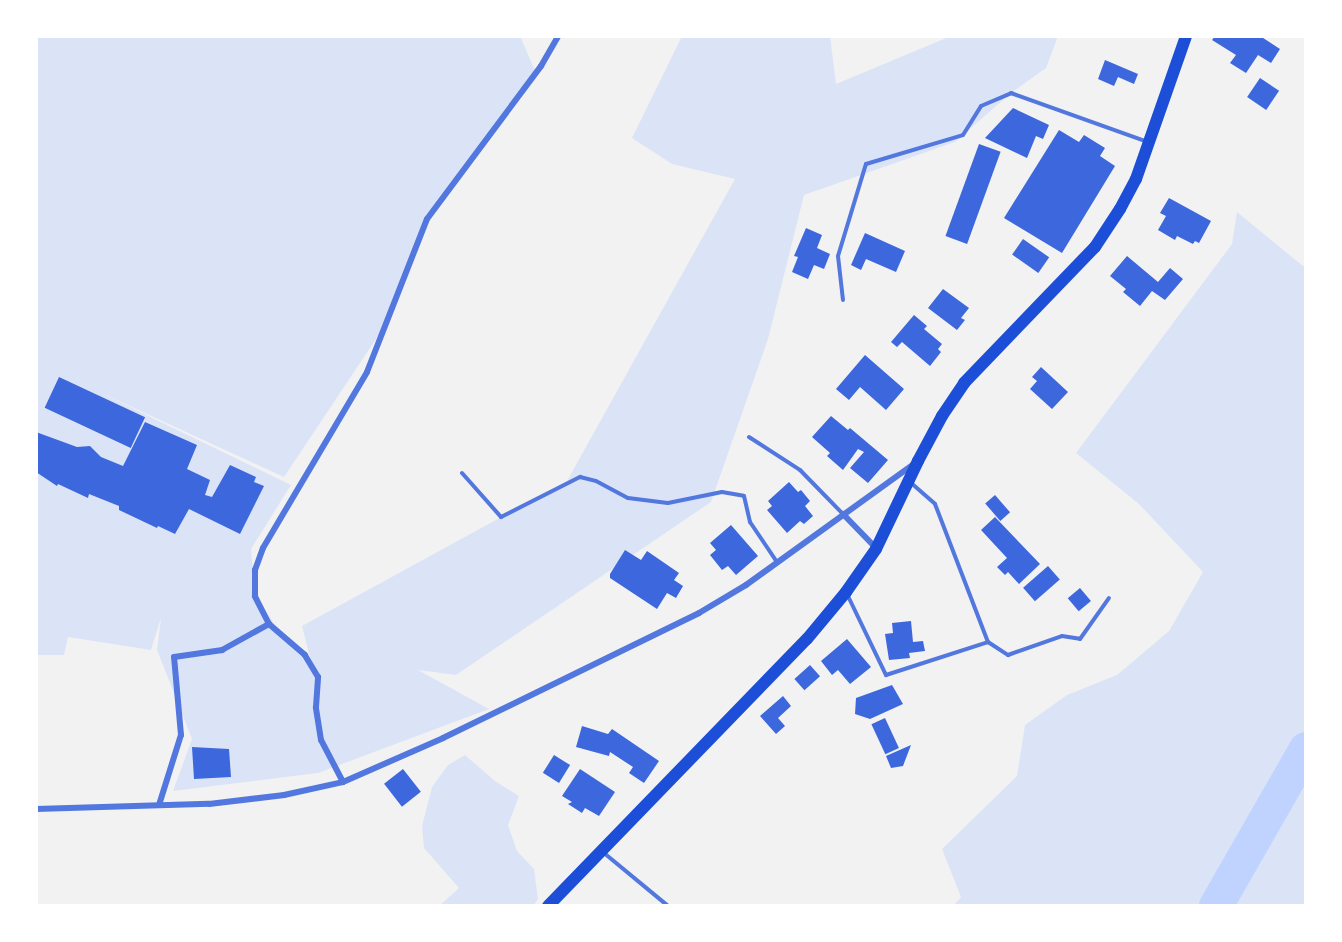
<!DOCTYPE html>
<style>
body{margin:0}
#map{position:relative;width:1342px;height:942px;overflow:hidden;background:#f2f2f2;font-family:Montserrat,sans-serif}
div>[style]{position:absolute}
.green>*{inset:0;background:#dbe4f7}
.river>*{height:34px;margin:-17px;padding:0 17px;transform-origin:17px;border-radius:17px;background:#bfd3fe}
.building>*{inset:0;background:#3d67dc;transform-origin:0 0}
.service>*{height:4px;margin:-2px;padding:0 2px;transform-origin:2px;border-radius:2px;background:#5277de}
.minor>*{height:6px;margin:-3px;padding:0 3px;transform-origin:3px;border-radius:3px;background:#5277de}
.primary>*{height:12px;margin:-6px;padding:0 6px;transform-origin:6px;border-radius:6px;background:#1d4ed8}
span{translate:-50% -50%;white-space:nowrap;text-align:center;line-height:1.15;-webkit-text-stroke:4.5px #fff;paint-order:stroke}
.frame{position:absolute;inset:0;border:38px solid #fff;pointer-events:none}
</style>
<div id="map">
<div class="green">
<i style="clip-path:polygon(36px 36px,520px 36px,536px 73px,427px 219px,384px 327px,284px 477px,99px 392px,291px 485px,251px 549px,255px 596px,284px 637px,312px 665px,302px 626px,567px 481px,735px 179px,672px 164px,632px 138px,682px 36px,830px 36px,836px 84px,951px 36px,1058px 36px,1046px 68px,1011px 93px,955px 142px,804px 195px,768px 339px,711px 502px,456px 675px,418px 670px,489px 709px,318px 773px,173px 791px,192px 739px,157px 650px,161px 618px,151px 650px,68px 637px,64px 655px,36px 655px)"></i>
<i style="clip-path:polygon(1237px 212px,1303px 266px,1306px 263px,1306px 906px,953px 906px,961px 897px,942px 849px,1017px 776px,1025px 725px,1067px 695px,1117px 675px,1169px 631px,1203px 572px,1139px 504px,1076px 453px,1232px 244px)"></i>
<i style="clip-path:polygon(465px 755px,495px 781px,519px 796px,508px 825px,517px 851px,534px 869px,538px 899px,533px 906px,439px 906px,459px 888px,424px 848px,422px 826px,432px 787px,448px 765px)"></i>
</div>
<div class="river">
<i style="left:1216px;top:906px;width:181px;rotate:-60.2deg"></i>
</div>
<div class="building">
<i style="clip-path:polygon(1215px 36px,1260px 36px,1280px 49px,1271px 63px,1258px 55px,1246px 73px,1230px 63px,1236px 55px,1212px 40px)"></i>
<i style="clip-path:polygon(1105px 60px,1138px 74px,1134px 84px,1118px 77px,1114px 86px,1098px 79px)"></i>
<i style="left:1260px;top:78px;width:23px;height:23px;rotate:34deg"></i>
<i style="clip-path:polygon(1013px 108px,1049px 125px,1043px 139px,1036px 136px,1027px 158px,985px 138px)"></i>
<i style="clip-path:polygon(1059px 130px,1079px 142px,1084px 135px,1105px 148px,1100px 156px,1115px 166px,1062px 253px,1004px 218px)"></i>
<i style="left:979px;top:144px;width:23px;height:98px;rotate:20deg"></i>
<i style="clip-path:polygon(1169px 198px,1211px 221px,1199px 243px,1195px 241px,1193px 244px,1177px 236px,1175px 240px,1158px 230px,1166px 216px,1160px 213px)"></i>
<i style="clip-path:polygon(806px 228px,822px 235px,817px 248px,830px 254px,824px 269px,814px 265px,808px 279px,792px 272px,798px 257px,794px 256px)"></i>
<i style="clip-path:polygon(865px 233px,905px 251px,896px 272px,866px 259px,861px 270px,851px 265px)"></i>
<i style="left:1023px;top:239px;width:32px;height:19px;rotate:35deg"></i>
<i style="clip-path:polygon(1127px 256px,1158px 282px,1170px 268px,1183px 279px,1165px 300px,1152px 291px,1140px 306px,1123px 292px,1126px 289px,1110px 276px)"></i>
<i style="clip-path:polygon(943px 289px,969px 308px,961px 318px,965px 320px,957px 330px,928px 308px)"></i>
<i style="clip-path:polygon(914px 315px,927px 326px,924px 329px,942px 344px,938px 349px,941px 352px,930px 366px,902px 342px,897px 347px,891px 342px)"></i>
<i style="clip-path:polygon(865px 355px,904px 389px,886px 410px,860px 387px,849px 400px,836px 389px)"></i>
<i style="clip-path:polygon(1041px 367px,1068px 392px,1052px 409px,1030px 389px,1037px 381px,1032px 377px)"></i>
<i style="left:59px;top:377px;width:95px;height:34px;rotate:25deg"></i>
<i style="clip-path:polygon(831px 416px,848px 430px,850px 428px,888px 460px,868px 483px,850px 468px,864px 452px,858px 449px,843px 470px,827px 456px,830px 453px,812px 437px)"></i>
<i style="clip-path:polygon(145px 422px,197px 445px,187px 469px,210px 480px,205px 495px,212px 497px,230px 465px,256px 477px,254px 482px,264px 486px,240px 534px,189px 509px,175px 534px,158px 526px,157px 528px,119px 510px,119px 506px,89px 494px,88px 498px,58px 484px,57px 486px,36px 472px,36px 432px,77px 447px,90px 446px,101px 457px,123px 466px)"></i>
<i style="clip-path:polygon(789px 482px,798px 492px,801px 490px,810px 501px,805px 506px,813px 516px,804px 524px,800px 521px,787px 533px,767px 510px,772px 506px,768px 501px)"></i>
<i style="left:995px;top:495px;width:23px;height:13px;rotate:49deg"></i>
<i style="clip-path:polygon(995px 517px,1040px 564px,1019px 584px,1008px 572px,1005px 575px,997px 567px,1007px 558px,981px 530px)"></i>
<i style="clip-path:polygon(731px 525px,758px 556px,736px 575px,728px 566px,722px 570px,710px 555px,716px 550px,710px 543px)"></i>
<i style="clip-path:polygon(625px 550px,641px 560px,647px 551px,679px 573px,674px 580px,683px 586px,676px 598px,667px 593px,657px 609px,610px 578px,610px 574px)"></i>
<i style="left:1048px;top:566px;width:18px;height:33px;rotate:49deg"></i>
<i style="left:1080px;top:588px;width:17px;height:16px;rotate:50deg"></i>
<i style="clip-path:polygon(911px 621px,913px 642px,923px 641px,925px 651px,909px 653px,910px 658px,889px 660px,885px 634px,893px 633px,892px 623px)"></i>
<i style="clip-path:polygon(847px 639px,871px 667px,850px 684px,838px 670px,832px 675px,821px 661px)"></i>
<i style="left:810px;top:665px;width:15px;height:21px;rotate:48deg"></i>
<i style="clip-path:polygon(892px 685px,903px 704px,870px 719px,855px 714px,856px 698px)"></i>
<i style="clip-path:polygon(783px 696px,791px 706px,778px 718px,785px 726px,776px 734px,760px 716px)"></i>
<i style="left:885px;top:718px;width:33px;height:15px;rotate:65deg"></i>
<i style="clip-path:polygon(582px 726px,608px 734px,612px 729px,659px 761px,644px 783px,629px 773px,633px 767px,610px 752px,609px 756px,576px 747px)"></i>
<i style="clip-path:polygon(911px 745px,903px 766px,891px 768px,886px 756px)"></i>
<i style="clip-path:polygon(192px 747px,229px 749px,231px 777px,194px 779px)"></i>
<i style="left:554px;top:755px;width:19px;height:21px;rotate:32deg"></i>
<i style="left:403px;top:769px;width:29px;height:24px;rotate:52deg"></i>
<i style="clip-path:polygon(580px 769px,615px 792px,599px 816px,585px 808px,582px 813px,568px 804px,572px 802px,562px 796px)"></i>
</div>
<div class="service">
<i style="left:843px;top:300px;width:44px;rotate:-96.5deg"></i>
<i style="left:838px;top:256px;width:96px;rotate:-73.1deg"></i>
<i style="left:866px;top:164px;width:101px;rotate:-16.6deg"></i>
<i style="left:963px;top:135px;width:34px;rotate:-58deg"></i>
<i style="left:981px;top:106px;width:33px;rotate:-23deg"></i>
<i style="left:1011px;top:93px;width:145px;rotate:19.7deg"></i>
<i style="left:749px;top:437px;width:61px;rotate:32.9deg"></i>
<i style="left:800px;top:470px;width:62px;rotate:45.7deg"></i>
<i style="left:462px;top:473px;width:59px;rotate:48.4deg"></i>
<i style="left:501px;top:517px;width:89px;rotate:-26.9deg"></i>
<i style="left:580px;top:477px;width:16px;rotate:14deg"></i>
<i style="left:596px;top:481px;width:36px;rotate:28deg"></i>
<i style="left:628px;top:498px;width:40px;rotate:7.1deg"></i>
<i style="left:668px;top:503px;width:55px;rotate:-11.5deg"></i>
<i style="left:722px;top:492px;width:22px;rotate:10deg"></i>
<i style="left:744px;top:496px;width:27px;rotate:77deg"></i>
<i style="left:750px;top:522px;width:48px;rotate:56deg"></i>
<i style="left:910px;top:482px;width:33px;rotate:41deg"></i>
<i style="left:935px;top:504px;width:148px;rotate:69deg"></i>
<i style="left:988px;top:642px;width:24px;rotate:33deg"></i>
<i style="left:1008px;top:655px;width:57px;rotate:-19.4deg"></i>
<i style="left:1062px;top:636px;width:18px;rotate:9deg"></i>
<i style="left:1080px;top:639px;width:50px;rotate:-54.7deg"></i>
<i style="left:847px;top:594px;width:90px;rotate:64.3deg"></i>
<i style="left:886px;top:675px;width:107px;rotate:-17.9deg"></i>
<i style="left:604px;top:853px;width:83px;rotate:39.6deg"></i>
</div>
<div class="minor">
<i style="left:843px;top:514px;width:47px;rotate:45.9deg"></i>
<i style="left:343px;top:782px;width:47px;rotate:-117.6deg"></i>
<i style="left:321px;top:740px;width:33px;rotate:-99deg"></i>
<i style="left:316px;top:707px;width:30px;rotate:-86deg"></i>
<i style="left:318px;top:677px;width:26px;rotate:-121deg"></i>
<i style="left:305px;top:655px;width:48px;rotate:-139.3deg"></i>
<i style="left:269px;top:624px;width:31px;rotate:-117deg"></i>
<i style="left:255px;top:596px;width:26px;rotate:-90deg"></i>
<i style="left:255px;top:570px;width:23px;rotate:-70deg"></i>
<i style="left:263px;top:548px;width:204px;rotate:-59.4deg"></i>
<i style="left:367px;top:372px;width:164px;rotate:-68.6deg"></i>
<i style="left:427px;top:219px;width:191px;rotate:-53.3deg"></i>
<i style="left:541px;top:66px;width:34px;rotate:-60deg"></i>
<i style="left:159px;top:805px;width:73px;rotate:-72.6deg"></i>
<i style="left:181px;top:735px;width:78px;rotate:-95.1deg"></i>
<i style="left:174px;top:657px;width:49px;rotate:-8.3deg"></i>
<i style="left:222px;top:650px;width:54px;rotate:-29deg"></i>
<i style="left:36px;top:809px;width:173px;rotate:-1.7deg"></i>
<i style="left:209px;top:804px;width:76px;rotate:-6.8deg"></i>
<i style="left:284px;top:795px;width:60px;rotate:-12.4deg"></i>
<i style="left:343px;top:782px;width:109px;rotate:-23.7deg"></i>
<i style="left:443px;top:738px;width:285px;rotate:-26deg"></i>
<i style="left:699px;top:613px;width:55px;rotate:-30.8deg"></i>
<i style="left:746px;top:585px;width:208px;rotate:-35.8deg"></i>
</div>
<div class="primary">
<i style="left:548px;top:906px;width:372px;rotate:-45.9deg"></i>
<i style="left:807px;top:639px;width:61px;rotate:-50.3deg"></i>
<i style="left:846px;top:592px;width:52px;rotate:-55.1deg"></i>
<i style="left:876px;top:549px;width:98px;rotate:-64.5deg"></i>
<i style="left:918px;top:461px;width:51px;rotate:-61.9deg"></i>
<i style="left:942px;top:416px;width:40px;rotate:-56deg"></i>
<i style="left:964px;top:383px;width:189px;rotate:-46.1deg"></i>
<i style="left:1095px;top:247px;width:45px;rotate:-56.7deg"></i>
<i style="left:1120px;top:209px;width:34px;rotate:-62deg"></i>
<i style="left:1136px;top:179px;width:151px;rotate:-70.7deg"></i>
</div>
<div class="frame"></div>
</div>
